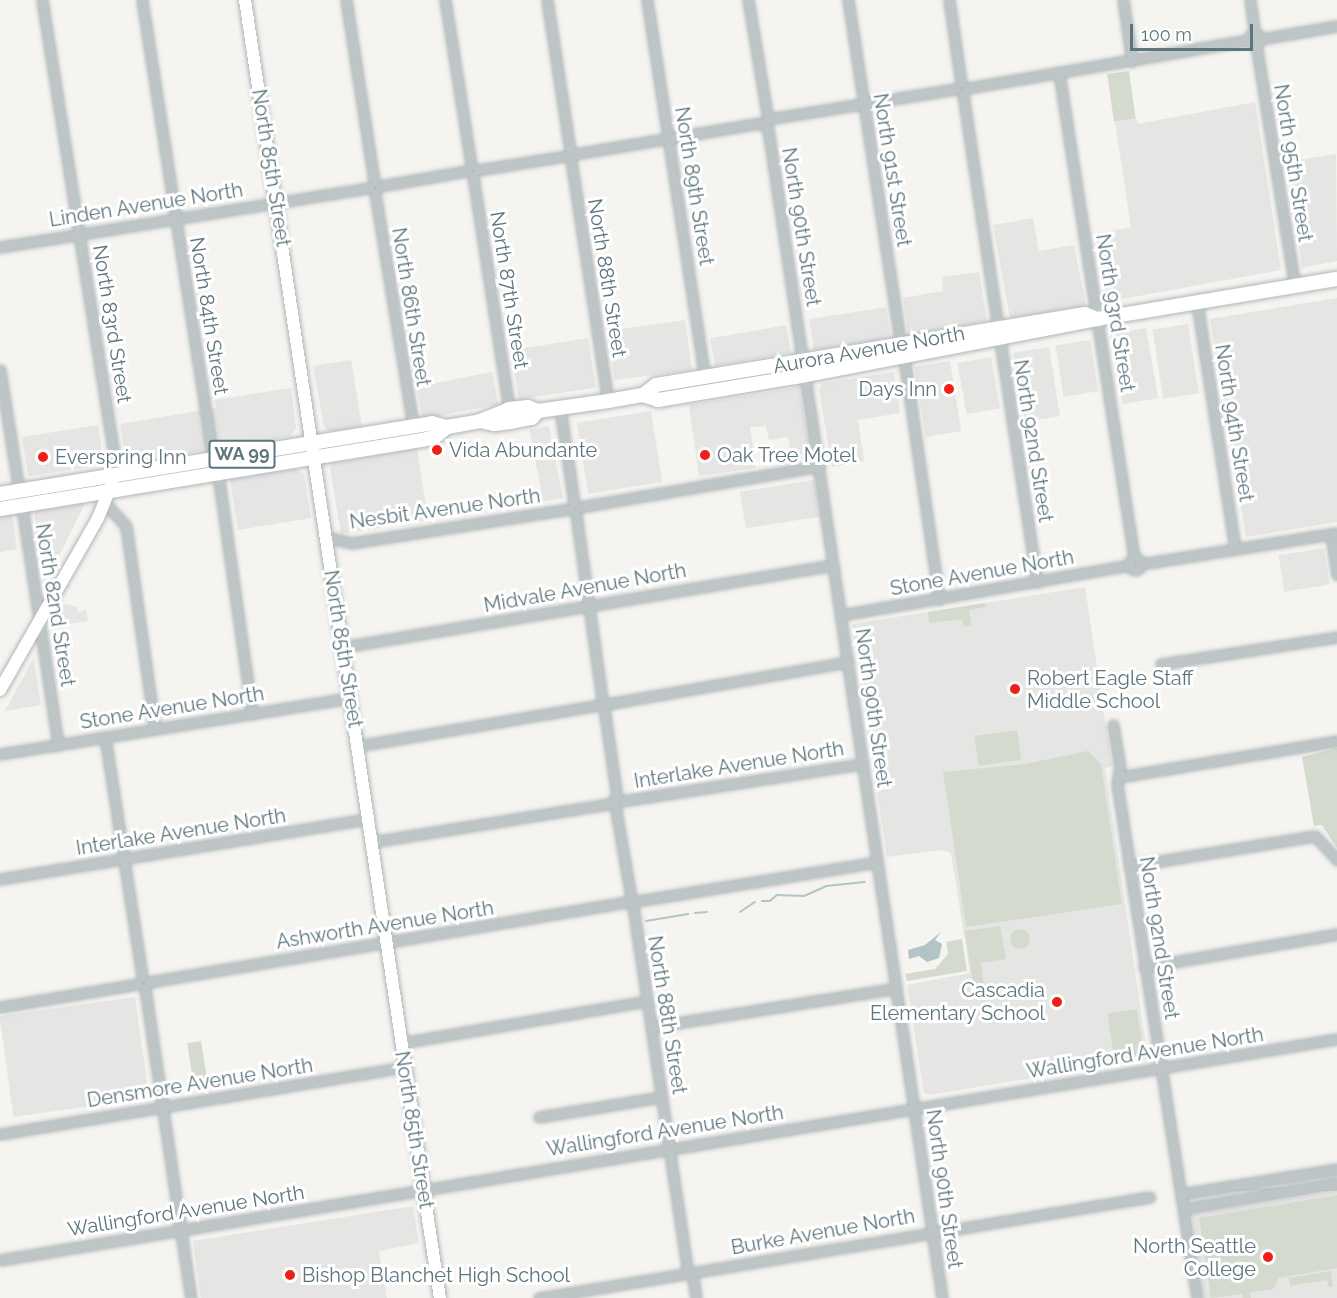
<!DOCTYPE html>
<style>
body{margin:0}
#map{position:relative;width:1337px;height:1298px;overflow:hidden;background:#f5f4f0;font-family:Raleway,sans-serif}
div>[style]{position:absolute}
.built>*{inset:0;background:#e5e5e4;transform-origin:0 0}
.green>*{inset:0;background:#d5dacf;transform-origin:0 0}
.round{border-radius:50%}
.water>*{inset:0;background:#b2c5c6}
.stream>*{height:2px;margin:-1px;padding:0 1px;transform-origin:1px;border-radius:1px;background:#b2c5c6}
.roads{filter:drop-shadow(0 0 2px #afb7b9) drop-shadow(0 0 2px #afb7b9)}
.minor>*{height:9px;margin:-4.5px;padding:0 4.5px;transform-origin:4.5px;border-radius:4.5px;background:#bec5c7}
.minor>.ring{margin:-4.5px;padding:0;box-sizing:content-box;background:none;border:9px solid #bec5c7;border-radius:50%}
.major>*{height:12px;margin:-6px;padding:0 6px;transform-origin:6px;border-radius:6px;background:#fff}
.highway>*{height:14px;margin:-7px;padding:0 7px;transform-origin:7px;border-radius:7px;background:#fff}
.dots>*{width:16px;height:16px;translate:-50% -50%;box-sizing:border-box;border:3px solid #fff;border-radius:50%}
span{translate:-50% -50%;white-space:nowrap;text-align:center;line-height:1.15;-webkit-text-stroke:6px #fff;paint-order:stroke}
.shield-label span{padding:2px 4px;background:#fff;border:2px solid;border-radius:4px;-webkit-text-stroke-width:0}
.shield-label{font-size:18px;color:#5d767d;font-weight:700}
.street-label{font-size:20px;color:#5d767d}
.poi-label{font-size:20px;color:#5d767d}
.right{translate:-100% -50%;text-align:right}
.left{translate:0 -50%;text-align:left}
.scale{position:absolute;left:1130px;top:24px;width:123px;height:27px;box-sizing:border-box;border:3px solid #5d767d;border-top:0;padding-left:8px;font-size:18px;line-height:21px;white-space:nowrap;color:#5d767d;-webkit-text-stroke:4px #fff;paint-order:stroke}
</style>
<div id="map">
<div class="built">
<i style="clip-path:polygon(1255px 102px,1281px 270px,1106px 302px,1096px 234px,1131px 227px,1115px 122px,1136px 118px,1138px 124px)"></i>
<i style="clip-path:polygon(1336px 154px,1337px 261px,1302px 268px,1287px 162px)"></i>
<i style="clip-path:polygon(1033px 218px,1039px 251px,1074px 245px,1086px 306px,1010px 318px,993px 225px)"></i>
<i style="clip-path:polygon(979px 272px,987px 321px,908px 335px,903px 298px,943px 291px,942px 277px)"></i>
<i style="clip-path:polygon(1337px 298px,1337px 522px,1246px 537px,1210px 319px)"></i>
<i style="left:886px;top:307px;width:31px;height:78px;rotate:81deg"></i>
<i style="left:685px;top:320px;width:50px;height:78px;rotate:82deg"></i>
<i style="left:1188px;top:324px;width:70px;height:36px;rotate:81deg"></i>
<i style="left:786px;top:325px;width:28px;height:77px;rotate:80deg"></i>
<i style="left:1146px;top:328px;width:71px;height:36px;rotate:80deg"></i>
<i style="left:588px;top:338px;width:50px;height:78px;rotate:81deg"></i>
<i style="left:1090px;top:340px;width:52px;height:35px;rotate:81deg"></i>
<i style="left:1049px;top:347px;width:70px;height:36px;rotate:81deg"></i>
<i style="left:991px;top:357px;width:52px;height:34px;rotate:80deg"></i>
<i style="clip-path:polygon(351px 360px,362px 427px,328px 431px,324px 427px,313px 366px)"></i>
<i style="left:950px;top:361px;width:71px;height:36px;rotate:81deg"></i>
<i style="left:492px;top:372px;width:33px;height:77px;rotate:79deg"></i>
<i style="clip-path:polygon(894px 372px,900px 413px,858px 420px,864px 461px,832px 467px,819px 389px,823px 383px)"></i>
<i style="clip-path:polygon(799px 387px,811px 457px,792px 461px,788px 437px,769px 440px,766px 426px,750px 427px,756px 468px,699px 476px,689px 405px)"></i>
<i style="clip-path:polygon(291px 388px,296px 428px,291px 436px,126px 463px,120px 424px,216px 408px,215px 400px)"></i>
<i style="left:651px;top:411px;width:72px;height:75px;rotate:81deg"></i>
<i style="left:98px;top:425px;width:40px;height:77px;rotate:81deg"></i>
<i style="left:549px;top:426px;width:73px;height:20px;rotate:79deg"></i>
<i style="clip-path:polygon(417px 449px,428px 520px,341px 534px,330px 468px,333px 463px)"></i>
<i style="clip-path:polygon(296px 469px,304px 474px,311px 518px,238px 530px,230px 480px)"></i>
<i style="left:814px;top:480px;width:37px;height:75px;rotate:81deg"></i>
<i style="clip-path:polygon(85px 503px,60px 554px,43px 571px,34px 511px)"></i>
<i style="clip-path:polygon(12px 514px,17px 549px,0 552px,0 516px)"></i>
<i style="left:1324px;top:548px;width:37px;height:46px;rotate:81deg"></i>
<i style="clip-path:polygon(1085px 587px,1112px 766px,1105px 768px,1148px 1059px,929px 1095px,924px 1093px,907px 985px,970px 973px,951px 853px,942px 850px,887px 857px,852px 624px)"></i>
<i style="clip-path:polygon(65px 604px,77px 607px,78px 612px,86px 610px,88px 621px,51px 627px)"></i>
<i style="clip-path:polygon(34px 660px,41px 705px,5px 711px,32px 661px)"></i>
<i style="left:135px;top:997px;width:102px;height:137px;rotate:82deg"></i>
<i style="clip-path:polygon(1337px 1191px,1337px 1298px,1204px 1298px,1192px 1215px)"></i>
<i style="clip-path:polygon(413px 1206px,419px 1243px,379px 1251px,387px 1298px,201px 1298px,193px 1241px)"></i>
</div>
<div class="green">
<i style="left:1129px;top:71px;width:48px;height:22px;rotate:82deg"></i>
<i style="clip-path:polygon(985px 603px,986px 607px,969px 610px,971px 625px,964px 627px,962px 619px,929px 623px,928px 612px)"></i>
<i style="left:1017px;top:730px;width:30px;height:43px;rotate:82deg"></i>
<i style="clip-path:polygon(1337px 748px,1337px 848px,1322px 825px,1314px 826px,1302px 757px)"></i>
<i style="clip-path:polygon(1088px 751px,1101px 764px,1122px 904px,966px 927px,943px 772px,1025px 764px)"></i>
<i style="clip-path:polygon(1000px 926px,1006px 959px,981px 963px,984px 989px,974px 991px,965px 931px)"></i>
<i class="round" style="left:1010px;top:929px;width:20px;height:20px"></i>
<i style="clip-path:polygon(962px 939px,967px 971px,907px 981px,905px 974px,935px 969px,948px 954px,946px 942px)"></i>
<i style="left:1137px;top:1009px;width:47px;height:30px;rotate:81deg"></i>
<i style="left:201px;top:1041px;width:43px;height:14px;rotate:81deg"></i>
<i style="left:1337px;top:1188px;width:3px;height:141px;rotate:90deg"></i>
<i style="clip-path:polygon(1337px 1195px,1337px 1268px,1279px 1278px,1273px 1289px,1250px 1292px,1251px 1298px,1243px 1298px,1242px 1294px,1211px 1298px,1199px 1218px)"></i>
<i style="clip-path:polygon(1331px 1271px,1333px 1286px,1328px 1287px,1327px 1280px,1290px 1286px,1289px 1278px)"></i>
</div>
<div class="water">
<i style="clip-path:polygon(941px 932px,935px 940px,942px 944px,939px 958px,927px 962px,919px 956px,909px 959px,908px 950px,925px 945px)"></i>
</div>
<div class="stream">
<i style="left:762px;top:901px;width:8px"></i>
<i style="left:770px;top:901px;width:9px;rotate:-41deg"></i>
<i style="left:777px;top:895px;width:27px;rotate:2deg"></i>
<i style="left:804px;top:896px;width:24px;rotate:-24deg"></i>
<i style="left:826px;top:886px;width:39px;rotate:-6deg"></i>
<i style="left:740px;top:912px;width:18px;rotate:-34deg"></i>
<i style="left:695px;top:913px;width:12px;rotate:-5deg"></i>
<i style="left:646px;top:921px;width:43px;rotate:-9.5deg"></i>
</div>
<div class="roads">
<div class="minor">
<i style="left:42px;top:0;width:471px;rotate:81deg"></i>
<i style="left:116px;top:465px;width:11px;rotate:105deg"></i>
<i style="left:142px;top:0;width:464px;rotate:81.2deg"></i>
<i style="left:346px;top:0;width:183px;rotate:81.2deg"></i>
<i style="left:445px;top:0;width:167px;rotate:81deg"></i>
<i style="left:547px;top:0;width:152px;rotate:81.3deg"></i>
<i style="left:647px;top:0;width:382px;rotate:81.3deg"></i>
<i style="left:748px;top:0;width:121px;rotate:80.5deg"></i>
<i style="left:768px;top:119px;width:190px;rotate:-9.1deg"></i>
<i style="left:848px;top:0;width:349px;rotate:81.3deg"></i>
<i style="left:949px;top:0;width:83px;rotate:81.7deg"></i>
<i style="left:1123px;top:0;width:62px;rotate:81.6deg"></i>
<i style="left:1250px;top:0;width:34px;rotate:82deg"></i>
<i class="ring" style="left:1249.5px;top:33.5px;width:2px;height:2px"></i>
<i style="left:1260px;top:39px;width:78px;rotate:-9.6deg"></i>
<i style="left:1256px;top:44px;width:246px;rotate:80.9deg"></i>
<i style="left:1059px;top:73px;width:492px;rotate:81.2deg"></i>
<i style="left:968px;top:88px;width:286px;rotate:-9.7deg"></i>
<i style="left:963px;top:94px;width:237px;rotate:81.5deg"></i>
<i style="left:575px;top:154px;width:188px;rotate:-9.5deg"></i>
<i style="left:760px;top:123px;width:10px;rotate:37deg"></i>
<i style="left:768px;top:129px;width:1182px;rotate:81.53deg"></i>
<i style="left:571px;top:160px;width:244px;rotate:81.3deg"></i>
<i style="left:478px;top:170px;width:88px;rotate:-9.1deg"></i>
<i style="left:473px;top:176px;width:236px;rotate:81.2deg"></i>
<i style="left:380px;top:186px;width:88px;rotate:-9.8deg"></i>
<i style="left:375px;top:193px;width:236px;rotate:80.7deg"></i>
<i style="left:0;top:247px;width:374px;rotate:-9.1deg"></i>
<i style="left:1197px;top:303px;width:249px;rotate:81.2deg"></i>
<i style="left:1000px;top:340px;width:245px;rotate:81.3deg"></i>
<i style="left:904px;top:358px;width:244px;rotate:81.7deg"></i>
<i style="left:0;top:370px;width:122px;rotate:81.1deg"></i>
<i style="left:560px;top:408px;width:96px;rotate:81.6deg"></i>
<i style="left:218px;top:474px;width:241px;rotate:81.9deg"></i>
<i style="left:106px;top:504px;width:30px;rotate:48deg"></i>
<i style="left:126px;top:526px;width:205px;rotate:81.9deg"></i>
<i style="left:22px;top:506px;width:242px;rotate:81.4deg"></i>
<i style="left:580px;top:507px;width:243px;rotate:-9.7deg"></i>
<i style="left:576px;top:514px;width:188px;rotate:82deg"></i>
<i style="left:1331px;top:534px;width:41px;rotate:81.7deg"></i>
<i style="left:326px;top:537px;width:27px;rotate:13deg"></i>
<i style="left:352px;top:543px;width:221px;rotate:-8.9deg"></i>
<i class="ring" style="left:1129px;top:558px;width:3px;height:3px"></i>
<i style="left:1141px;top:564px;width:198px;rotate:-9deg"></i>
<i style="left:841px;top:615px;width:293px;rotate:-9.8deg"></i>
<i style="left:343px;top:647px;width:497px;rotate:-9.5deg"></i>
<i style="left:1161px;top:664px;width:178px;rotate:-8.7deg"></i>
<i style="left:607px;top:704px;width:245px;rotate:-9.9deg"></i>
<i style="left:604px;top:708px;width:90px;rotate:81.7deg"></i>
<i style="left:1113px;top:725px;width:44px;rotate:80.8deg"></i>
<i style="left:1120px;top:768px;width:16px;rotate:101deg"></i>
<i style="left:1117px;top:784px;width:520px;rotate:81.15deg"></i>
<i style="left:105px;top:737px;width:242px;rotate:81.2deg"></i>
<i style="left:357px;top:746px;width:245px;rotate:-9.6deg"></i>
<i style="left:0;top:754px;width:354px;rotate:-9.1deg"></i>
<i style="left:1119px;top:777px;width:221px;rotate:-9.4deg"></i>
<i style="left:614px;top:799px;width:99px;rotate:80.2deg"></i>
<i style="left:622px;top:801px;width:243px;rotate:-8.8deg"></i>
<i style="left:371px;top:842px;width:246px;rotate:-9.1deg"></i>
<i style="left:1129px;top:866px;width:188px;rotate:-9.2deg"></i>
<i style="left:1315px;top:836px;width:33px;rotate:47deg"></i>
<i style="left:0;top:879px;width:373px;rotate:-9.3deg"></i>
<i style="left:637px;top:901px;width:243px;rotate:-9.2deg"></i>
<i style="left:633px;top:906px;width:371px;rotate:81.5deg"></i>
<i style="left:1144px;top:967px;width:196px;rotate:-9.7deg"></i>
<i style="left:149px;top:982px;width:486px;rotate:-9.5deg"></i>
<i style="left:145px;top:988px;width:313px;rotate:81.6deg"></i>
<i style="left:0;top:1007px;width:139px;rotate:-9.5deg"></i>
<i style="left:651px;top:1027px;width:248px;rotate:-9deg"></i>
<i style="left:401px;top:1043px;width:250px;rotate:-9.7deg"></i>
<i style="left:539px;top:1117px;width:124px;rotate:-9.3deg"></i>
<i style="left:0;top:1134px;width:411px;rotate:-9.4deg"></i>
<i style="left:1181px;top:1194px;width:158px;rotate:-9.1deg"></i>
<i style="left:1183px;top:1209px;width:156px;rotate:-9.6deg"></i>
<i style="left:0;top:1260px;width:1355px;rotate:-9.39deg"></i>
<i style="left:692px;top:1272px;width:26px;rotate:81deg"></i>
<i style="left:539px;top:1298px;width:619px;rotate:-9.39deg"></i>
</div>
<div class="major">
<i style="left:245px;top:0;width:1313px;rotate:81.46deg"></i>
<i style="left:0;top:690px;width:198px;rotate:-60.3deg"></i>
<i style="left:98px;top:518px;width:38px;rotate:-68deg"></i>
</div>
<div class="highway">
<i style="left:643px;top:395px;width:16px;rotate:18deg"></i>
<i style="left:658px;top:400px;width:140px;rotate:-9.5deg"></i>
<i style="left:796px;top:377px;width:307px;rotate:-10.9deg"></i>
<i style="left:1097px;top:319px;width:243px;rotate:-9.5deg"></i>
<i style="left:480px;top:421px;width:14px;rotate:12deg"></i>
<i style="left:494px;top:424px;width:17px;rotate:-7deg"></i>
<i style="left:511px;top:422px;width:21px;rotate:-11deg"></i>
<i style="left:532px;top:418px;width:9px;rotate:-49deg"></i>
<i style="left:0;top:494px;width:438px;rotate:-9.3deg"></i>
<i style="left:432px;top:423px;width:16px;rotate:15deg"></i>
<i style="left:447px;top:427px;width:34px;rotate:-10deg"></i>
<i style="left:480px;top:421px;width:31px;rotate:-22deg"></i>
<i style="left:509px;top:409px;width:19px;rotate:-6deg"></i>
<i style="left:528px;top:407px;width:11px;rotate:22deg"></i>
<i style="left:538px;top:411px;width:71px;rotate:-8.1deg"></i>
<i style="left:608px;top:401px;width:36px;rotate:-10deg"></i>
<i style="left:643px;top:395px;width:16px;rotate:-38deg"></i>
<i style="left:656px;top:385px;width:435px;rotate:-9.4deg"></i>
<i style="left:1085px;top:314px;width:13px;rotate:23deg"></i>
<i style="left:0;top:509px;width:428px;rotate:-9.3deg"></i>
<i style="left:422px;top:440px;width:13px;rotate:-13deg"></i>
<i style="left:435px;top:437px;width:16px;rotate:-40deg"></i>
</div>
</div>
<div class="dots">
<i style="left:949px;top:389px;background:#ed1f17"></i>
<i style="left:437px;top:450px;background:#ed1f17"></i>
<i style="left:705px;top:455px;background:#ed1f17"></i>
<i style="left:43px;top:457px;background:#ed1f17"></i>
<i style="left:1015px;top:689px;background:#ed1f17"></i>
<i style="left:1057px;top:1002px;background:#ed1f17"></i>
<i style="left:1268px;top:1257px;background:#ed1f17"></i>
<i style="left:290px;top:1275px;background:#ed1f17"></i>
</div>
<div class="shield-label">
<span style="left:242px;top:454px">WA 99</span>
</div>
<div class="street-label">
<span style="left:1293px;top:163px;rotate:81deg">North 95th Street</span>
<span style="left:271px;top:168px;rotate:81deg">North 85th Street</span>
<span style="left:892px;top:170px;rotate:81deg">North 91st Street</span>
<span style="left:694px;top:186px;rotate:81deg">North 89th Street</span>
<span style="left:146px;top:205px;rotate:-9deg">Linden Avenue North</span>
<span style="left:801px;top:227px;rotate:81deg">North 90th Street</span>
<span style="left:607px;top:278px;rotate:81deg">North 88th Street</span>
<span style="left:509px;top:290px;rotate:81deg">North 87th Street</span>
<span style="left:411px;top:307px;rotate:81deg">North 86th Street</span>
<span style="left:1115px;top:313px;rotate:81deg">North 93rd Street</span>
<span style="left:209px;top:316px;rotate:81deg">North 84th Street</span>
<span style="left:112px;top:324px;rotate:81deg">North 83rd Street</span>
<span style="left:869px;top:350px;rotate:-10deg">Aurora Avenue North</span>
<span style="left:1234px;top:423px;rotate:81deg">North 94th Street</span>
<span style="left:1033px;top:441px;rotate:81deg">North 92nd Street</span>
<span style="left:445px;top:509px;rotate:-8deg">Nesbit Avenue North</span>
<span style="left:982px;top:573px;rotate:-10deg">Stone Avenue North</span>
<span style="left:585px;top:588px;rotate:-10deg">Midvale Avenue North</span>
<span style="left:55px;top:605px;rotate:81deg">North 82nd Street</span>
<span style="left:343px;top:649px;rotate:81deg">North 85th Street</span>
<span style="left:172px;top:708px;rotate:-9deg">Stone Avenue North</span>
<span style="left:873px;top:708px;rotate:82deg">North 90th Street</span>
<span style="left:739px;top:765px;rotate:-9deg">Interlake Avenue North</span>
<span style="left:181px;top:832px;rotate:-9deg">Interlake Avenue North</span>
<span style="left:385px;top:925px;rotate:-9deg">Ashworth Avenue North</span>
<span style="left:1159px;top:938px;rotate:81deg">North 92nd Street</span>
<span style="left:667px;top:1015px;rotate:81deg">North 88th Street</span>
<span style="left:1145px;top:1053px;rotate:-9deg">Wallingford Avenue North</span>
<span style="left:200px;top:1083px;rotate:-9deg">Densmore Avenue North</span>
<span style="left:414px;top:1130px;rotate:81deg">North 85th Street</span>
<span style="left:665px;top:1131px;rotate:-9deg">Wallingford Avenue North</span>
<span style="left:944px;top:1189px;rotate:82deg">North 90th Street</span>
<span style="left:186px;top:1211px;rotate:-9deg">Wallingford Avenue North</span>
<span style="left:823px;top:1232px;rotate:-10deg">Burke Avenue North</span>
</div>
<div class="poi-label">
<span class="right" style="left:937px;top:389px">Days Inn</span>
<span class="left" style="left:449px;top:450px">Vida Abundante</span>
<span class="left" style="left:717px;top:455px">Oak Tree Motel</span>
<span class="left" style="left:55px;top:457px">Everspring Inn</span>
<span class="left" style="left:1027px;top:690px">Robert Eagle Staff<br>Middle School</span>
<span class="right" style="left:1045px;top:1002px">Cascadia<br>Elementary School</span>
<span class="right" style="left:1256px;top:1258px">North Seattle<br>College</span>
<span class="left" style="left:302px;top:1275px">Bishop Blanchet High School</span>
</div>
<div class="scale">100 m</div>
</div>
